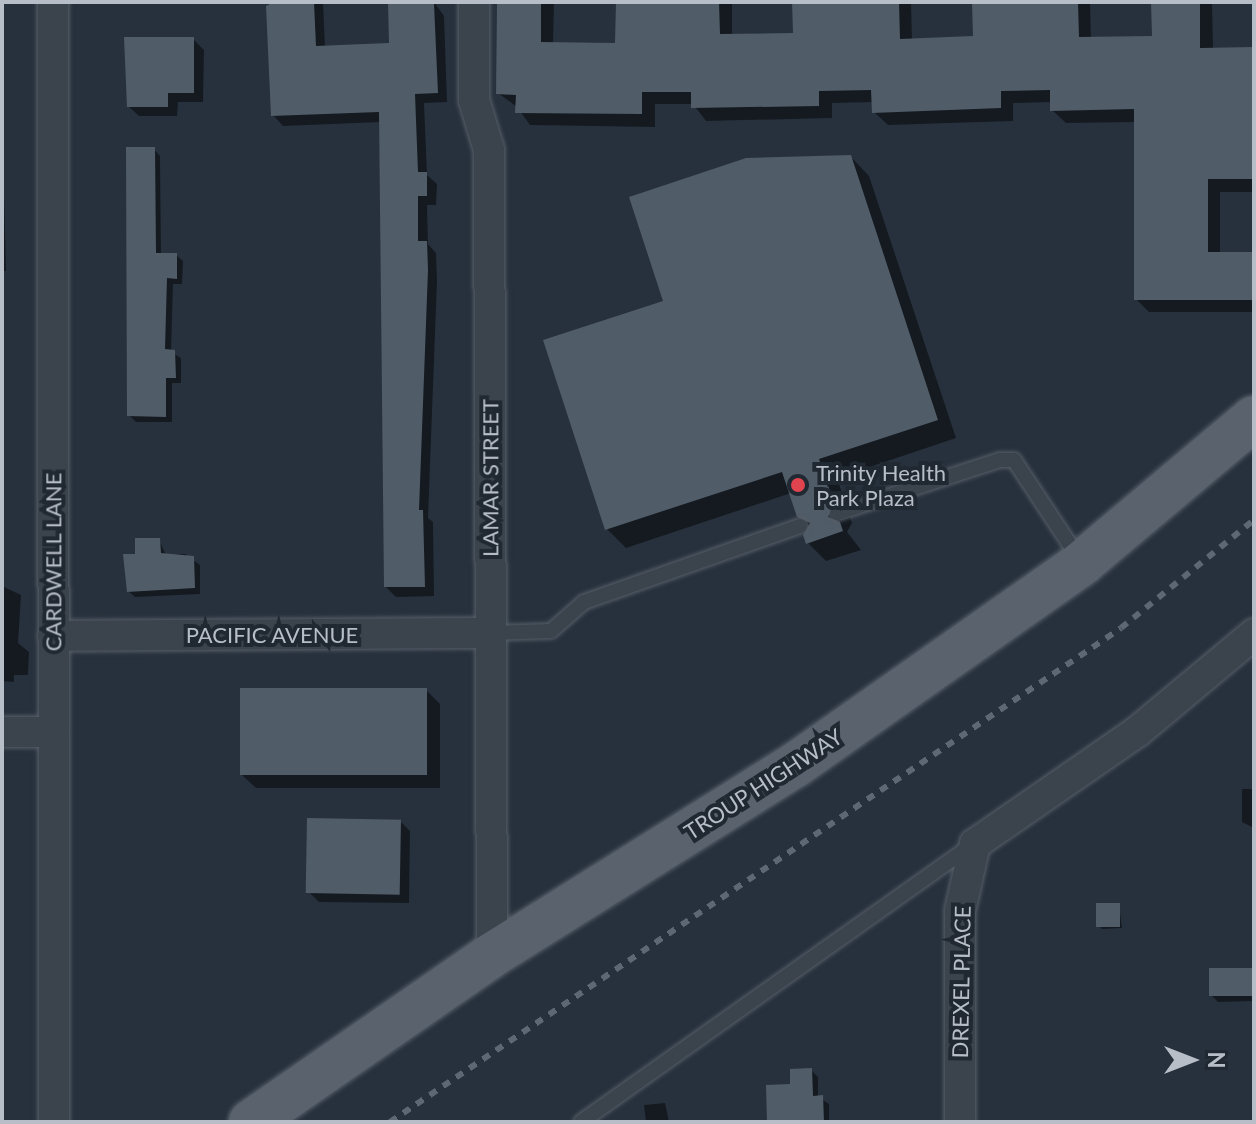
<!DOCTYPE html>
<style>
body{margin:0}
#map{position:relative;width:1256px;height:1124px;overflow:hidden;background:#27313d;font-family:Lato,sans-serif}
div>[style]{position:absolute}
.shadow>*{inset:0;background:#0007}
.building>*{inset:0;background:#505c68;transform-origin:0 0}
.roads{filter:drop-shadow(0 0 2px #565e68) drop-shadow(0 0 2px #565e68)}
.service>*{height:14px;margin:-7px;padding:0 7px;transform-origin:7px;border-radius:7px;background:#3b434d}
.minor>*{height:30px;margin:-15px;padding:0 15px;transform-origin:15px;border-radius:15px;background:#3b434d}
.primary>*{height:44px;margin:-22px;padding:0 22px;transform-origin:22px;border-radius:22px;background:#59626d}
.rail>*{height:6px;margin-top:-3px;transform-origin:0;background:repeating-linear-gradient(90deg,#5d6874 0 8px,transparent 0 16px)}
.dots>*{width:22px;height:22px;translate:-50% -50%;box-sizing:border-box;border:4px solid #202832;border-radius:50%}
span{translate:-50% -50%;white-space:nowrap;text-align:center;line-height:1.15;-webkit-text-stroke:8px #202832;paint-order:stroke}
.poi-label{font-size:22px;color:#b7bec8}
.left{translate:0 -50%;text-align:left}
.street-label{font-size:22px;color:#b7bec8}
.frame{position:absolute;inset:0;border:4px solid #b7bec8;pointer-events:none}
.north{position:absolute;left:1152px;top:1020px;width:80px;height:80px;-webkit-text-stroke:6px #202832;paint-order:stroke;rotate:90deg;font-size:22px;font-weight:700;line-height:32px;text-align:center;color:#b7bec8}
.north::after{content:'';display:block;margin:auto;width:28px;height:36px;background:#b7bec8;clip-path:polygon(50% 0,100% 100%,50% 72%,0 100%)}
</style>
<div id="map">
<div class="shadow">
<i style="clip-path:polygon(276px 2px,323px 2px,325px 48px,391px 45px,390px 2px,434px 2px,444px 16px,447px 102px,424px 103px,427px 175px,437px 184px,436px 205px,427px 205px,428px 244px,436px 253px,437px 281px,428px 518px,433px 522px,434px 596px,396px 597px,386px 587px,381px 122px,283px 126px,273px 115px)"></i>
<i style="clip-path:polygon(499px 2px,554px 2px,553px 44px,617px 45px,618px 2px,732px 2px,732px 36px,795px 35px,794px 2px,911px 2px,912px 40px,975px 38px,974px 2px,1090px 2px,1091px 39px,1154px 38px,1153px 2px,1212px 2px,1213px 50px,1254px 49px,1254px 192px,1220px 192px,1220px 254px,1254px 254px,1254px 312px,1149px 312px,1136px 299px,1136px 122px,1066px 123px,1052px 110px,1052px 102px,1013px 103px,1013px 121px,888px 125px,874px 112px,874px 102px,832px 103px,832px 118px,706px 121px,693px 104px,655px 104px,655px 127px,530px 125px,517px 107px,498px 93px)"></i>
<i style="clip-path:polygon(193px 39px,204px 50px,203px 102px,178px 102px,177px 116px,139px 116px,128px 106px)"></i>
<i style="clip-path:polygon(128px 149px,154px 149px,160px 156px,161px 255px,176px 255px,183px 261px,182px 284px,173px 284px,171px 352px,181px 358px,181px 383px,172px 383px,172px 422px,136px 422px,129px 415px)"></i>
<i style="clip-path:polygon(2px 151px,3px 152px,6px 271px,2px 271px)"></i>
<i style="clip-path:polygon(851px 157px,869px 176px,956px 438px,837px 478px,852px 523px,847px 532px,861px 550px,826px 561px,808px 543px,810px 527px,799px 515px,791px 493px,626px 548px,607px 529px,665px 302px)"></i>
<i style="clip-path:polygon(159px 540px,166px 555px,185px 554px,200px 565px,200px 594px,135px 597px,128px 591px,137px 556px)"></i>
<i style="clip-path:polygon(2px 586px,21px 595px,18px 643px,29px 652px,28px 675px,14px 675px,14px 682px,2px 681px)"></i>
<i style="clip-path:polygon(426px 690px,440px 704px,440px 788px,256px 788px,242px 775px)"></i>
<i style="clip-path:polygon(1242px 789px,1254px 789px,1254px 828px,1242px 822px)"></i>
<i style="clip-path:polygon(400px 821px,410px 831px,409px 903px,319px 902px,309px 892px)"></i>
<i style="clip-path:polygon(1119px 905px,1122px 928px,1102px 929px,1099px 926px)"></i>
<i style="clip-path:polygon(1254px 970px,1254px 1001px,1218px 1002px,1211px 995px)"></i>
<i style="clip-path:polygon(811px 1070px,818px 1077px,818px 1097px,829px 1104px,829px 1122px,769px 1122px,792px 1086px)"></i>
<i style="clip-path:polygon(665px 1103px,669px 1122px,646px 1122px,644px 1105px)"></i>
</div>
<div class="building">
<i style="clip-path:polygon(274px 2px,314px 2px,316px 46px,389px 43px,388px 2px,434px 4px,438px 93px,415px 94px,418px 172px,427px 172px,427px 196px,418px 196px,418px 241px,427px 241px,428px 270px,419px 510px,423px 510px,425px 587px,384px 587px,379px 112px,271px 116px,266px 6px)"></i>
<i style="clip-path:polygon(497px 2px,541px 2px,541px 42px,615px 43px,616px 2px,719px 2px,720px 34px,793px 33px,792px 2px,899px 2px,900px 39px,973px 36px,972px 2px,1078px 2px,1079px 37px,1152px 36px,1151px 2px,1200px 2px,1200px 48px,1254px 47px,1254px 179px,1208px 179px,1208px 252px,1254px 252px,1254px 300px,1134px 300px,1134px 109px,1050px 111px,1050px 90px,1001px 91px,1001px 108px,872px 113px,871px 90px,819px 91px,819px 106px,691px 108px,691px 92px,642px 92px,642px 114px,515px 113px,516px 95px,496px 94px)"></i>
<i style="clip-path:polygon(124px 37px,194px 37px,194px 93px,168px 93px,168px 107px,127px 107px)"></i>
<i style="clip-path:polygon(126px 147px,155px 147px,156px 253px,177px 253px,177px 279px,167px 278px,165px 349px,175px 350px,176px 378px,166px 378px,166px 417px,127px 416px)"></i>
<i style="clip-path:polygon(851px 155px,938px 420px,819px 459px,834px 503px,828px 517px,840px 522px,843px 531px,806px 544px,803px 535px,810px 523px,797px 517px,782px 472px,605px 530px,543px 340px,663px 301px,629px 197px,746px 158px)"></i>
<i style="clip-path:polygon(135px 538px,160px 538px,161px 553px,194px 556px,195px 588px,127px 592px,123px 554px,135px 554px)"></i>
<i style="left:427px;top:688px;width:87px;height:187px;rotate:90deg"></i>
<i style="left:307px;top:818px;width:94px;height:75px;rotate:1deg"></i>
<i style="left:1096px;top:903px;width:24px;height:24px"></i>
<i style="left:1209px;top:968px;width:45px;height:28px"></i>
<i style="clip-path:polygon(812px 1068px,813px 1096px,823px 1095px,824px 1122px,767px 1122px,766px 1085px,790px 1084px,790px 1069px)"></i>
</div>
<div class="roads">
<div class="service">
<i style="left:837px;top:513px;width:171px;rotate:-18deg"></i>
<i style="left:1000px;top:460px;width:14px"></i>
<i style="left:1014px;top:460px;width:120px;rotate:56.6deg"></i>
<i style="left:490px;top:633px;width:61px;rotate:-1.9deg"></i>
<i style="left:551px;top:631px;width:44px;rotate:-41.3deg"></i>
<i style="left:584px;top:602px;width:229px;rotate:-19.4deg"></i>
<i style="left:581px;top:1122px;width:478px;rotate:-35.3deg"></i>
</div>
<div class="minor">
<i style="left:53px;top:2px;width:1120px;rotate:89.95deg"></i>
<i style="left:474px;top:2px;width:98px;rotate:90deg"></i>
<i style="left:474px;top:100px;width:52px;rotate:73.3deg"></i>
<i style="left:489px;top:150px;width:805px;rotate:89.79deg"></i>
<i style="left:53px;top:636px;width:437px;rotate:-0.4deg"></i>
<i style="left:2px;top:732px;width:51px"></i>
<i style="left:960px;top:1122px;width:211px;rotate:-90deg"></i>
<i style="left:960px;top:911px;width:69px;rotate:-77.4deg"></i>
<i style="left:975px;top:844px;width:197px;rotate:-34.7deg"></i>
<i style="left:1137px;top:732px;width:153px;rotate:-39.9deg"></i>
</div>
<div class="primary">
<i style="left:251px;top:1122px;width:293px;rotate:-34.7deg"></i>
<i style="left:492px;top:955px;width:358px;rotate:-32.1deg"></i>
<i style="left:795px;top:765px;width:351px;rotate:-35.1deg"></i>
<i style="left:1082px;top:563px;width:225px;rotate:-40.1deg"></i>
</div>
</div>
<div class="rail">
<i style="left:390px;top:1122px;width:882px;rotate:-34.05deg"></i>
<i style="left:1121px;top:628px;width:171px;rotate:-39.1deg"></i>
</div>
<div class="dots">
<i style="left:798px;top:485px;background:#e0444e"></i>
</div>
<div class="poi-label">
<span class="left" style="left:816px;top:485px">Trinity Health<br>Park Plaza</span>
</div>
<div class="street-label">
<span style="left:490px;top:478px;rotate:-90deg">LAMAR STREET</span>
<span style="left:53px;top:562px;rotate:-90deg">CARDWELL LANE</span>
<span style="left:272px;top:635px">PACIFIC AVENUE</span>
<span style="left:763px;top:784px;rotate:-33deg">TROUP HIGHWAY</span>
<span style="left:961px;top:982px;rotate:-89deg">DREXEL PLACE</span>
</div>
<div class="frame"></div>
<div class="north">N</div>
</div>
